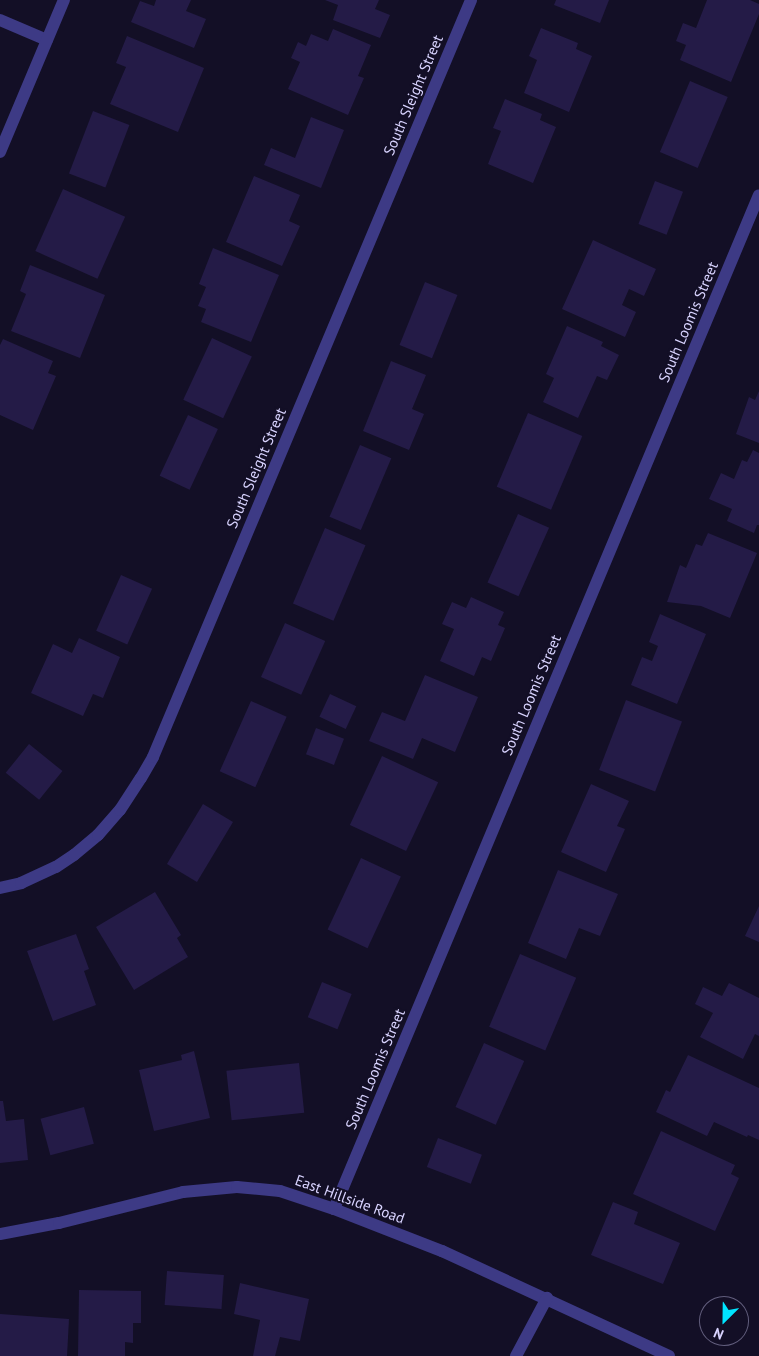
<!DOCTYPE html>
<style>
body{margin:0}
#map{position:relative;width:759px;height:1356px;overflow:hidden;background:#130f26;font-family:"PT Sans",sans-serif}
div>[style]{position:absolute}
.building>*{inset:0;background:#241b47;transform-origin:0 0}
.minor>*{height:12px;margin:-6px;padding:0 6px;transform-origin:6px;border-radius:6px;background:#3d3a85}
span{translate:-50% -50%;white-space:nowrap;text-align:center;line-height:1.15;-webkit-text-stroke:4px #130f26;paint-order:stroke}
.street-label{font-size:15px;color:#d9d4ff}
.north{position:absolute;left:699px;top:1296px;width:50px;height:50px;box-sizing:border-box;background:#130f26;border:1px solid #625e7d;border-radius:50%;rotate:203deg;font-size:14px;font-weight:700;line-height:20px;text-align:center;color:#d9d4ff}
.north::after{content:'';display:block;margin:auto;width:18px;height:22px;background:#00e5ff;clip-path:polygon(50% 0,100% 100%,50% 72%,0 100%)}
</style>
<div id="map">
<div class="building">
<i style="clip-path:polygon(156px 0,191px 0,186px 11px,206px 19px,194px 48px,131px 22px,140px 1px,154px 6px)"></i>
<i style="clip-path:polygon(325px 0,379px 0,375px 9px,390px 15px,380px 38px,333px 20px,338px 5px)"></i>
<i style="clip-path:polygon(556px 0,609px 0,600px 23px,554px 5px)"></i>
<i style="clip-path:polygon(707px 0,750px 0,759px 4px,759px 14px,731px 82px,680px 60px,686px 45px,676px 41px,683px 23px,696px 28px)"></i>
<i style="clip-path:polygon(541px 28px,578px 43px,576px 49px,592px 56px,569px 112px,524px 93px,537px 60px,529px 56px)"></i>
<i style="clip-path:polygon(333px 29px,371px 45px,358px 76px,364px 78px,348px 115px,288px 89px,300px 62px,291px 58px,298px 42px,306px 46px,311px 34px,328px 41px)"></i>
<i style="clip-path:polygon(127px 36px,204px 68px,178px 132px,110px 104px,126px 67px,116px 63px)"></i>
<i style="left:690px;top:81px;width:41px;height:77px;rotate:23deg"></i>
<i style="clip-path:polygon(505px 99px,542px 114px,540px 120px,556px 127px,533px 183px,488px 164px,501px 131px,493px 128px)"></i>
<i style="left:93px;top:111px;width:39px;height:67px;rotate:21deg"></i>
<i style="clip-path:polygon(311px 117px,344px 130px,321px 188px,264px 165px,271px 148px,295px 158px)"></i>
<i style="clip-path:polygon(254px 176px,300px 195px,289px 221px,300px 226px,282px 266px,226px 242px)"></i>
<i style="left:655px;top:181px;width:30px;height:46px;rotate:21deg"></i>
<i style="left:63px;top:189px;width:68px;height:68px;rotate:24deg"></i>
<i style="clip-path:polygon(593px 240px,656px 269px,644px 296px,629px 289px,622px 305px,636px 312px,625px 337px,562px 309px)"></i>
<i style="clip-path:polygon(213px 248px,279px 275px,251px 342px,201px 322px,206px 309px,198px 306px,206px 287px,199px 284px)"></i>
<i style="clip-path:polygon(30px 265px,105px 295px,80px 358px,11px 331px,26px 294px,20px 291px)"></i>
<i style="left:425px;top:282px;width:35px;height:68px;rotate:22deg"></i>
<i style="clip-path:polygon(567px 326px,603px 342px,601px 346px,619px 355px,607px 380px,597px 376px,578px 418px,543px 402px,554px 378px,546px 374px)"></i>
<i style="left:212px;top:338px;width:44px;height:68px;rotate:25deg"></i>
<i style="clip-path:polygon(3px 339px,53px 361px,48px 373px,56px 376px,33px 430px,0 415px,0 345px)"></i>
<i style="clip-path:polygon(391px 361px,426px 375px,412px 409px,424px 414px,409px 450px,363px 431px)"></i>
<i style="clip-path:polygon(759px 391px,759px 443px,736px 434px,749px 397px,755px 400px)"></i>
<i style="left:528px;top:413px;width:59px;height:80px;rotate:23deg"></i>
<i style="left:188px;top:415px;width:33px;height:67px;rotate:25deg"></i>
<i style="left:360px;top:445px;width:34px;height:78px;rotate:23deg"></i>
<i style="clip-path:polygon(753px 450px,759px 453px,759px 525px,757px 525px,754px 533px,727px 521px,732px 509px,709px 499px,721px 473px,734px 479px,742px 460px,747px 462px)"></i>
<i style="left:518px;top:514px;width:34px;height:75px;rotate:24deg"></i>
<i style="left:325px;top:528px;width:44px;height:82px;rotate:23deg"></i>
<i style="clip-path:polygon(708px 533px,757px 553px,730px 618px,701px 606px,667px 602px,680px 565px,686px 568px,696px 544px,702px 546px)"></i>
<i style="left:121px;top:575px;width:34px;height:61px;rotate:24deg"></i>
<i style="clip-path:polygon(471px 597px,504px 612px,498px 625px,505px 628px,491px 661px,482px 657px,474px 676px,440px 661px,454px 629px,442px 624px,452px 602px,466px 608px)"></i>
<i style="clip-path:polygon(660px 614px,706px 634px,677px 704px,631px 685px,642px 657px,652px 661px,658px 646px,649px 642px)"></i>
<i style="left:285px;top:623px;width:44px;height:59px;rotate:24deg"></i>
<i style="clip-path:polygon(79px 638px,120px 657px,103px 698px,93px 694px,83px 716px,31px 693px,53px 644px,72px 653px)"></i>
<i style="clip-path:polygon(425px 675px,478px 697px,455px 752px,422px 738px,413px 759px,369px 741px,382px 712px,405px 721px)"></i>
<i style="left:330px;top:694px;width:29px;height:25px;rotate:25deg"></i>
<i style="left:626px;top:700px;width:60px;height:75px;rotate:21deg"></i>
<i style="left:251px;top:701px;width:39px;height:77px;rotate:24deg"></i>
<i style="left:316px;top:728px;width:30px;height:28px;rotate:21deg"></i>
<i style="left:29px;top:744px;width:43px;height:37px;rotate:39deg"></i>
<i style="left:382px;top:756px;width:62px;height:76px;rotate:25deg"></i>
<i style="clip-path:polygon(591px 784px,629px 801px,617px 826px,625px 829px,606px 872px,561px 852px)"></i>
<i style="left:203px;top:804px;width:35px;height:70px;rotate:31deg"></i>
<i style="left:361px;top:858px;width:44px;height:79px;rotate:25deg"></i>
<i style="clip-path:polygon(558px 870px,618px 894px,600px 936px,579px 928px,566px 959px,528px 943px)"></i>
<i style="clip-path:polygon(155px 892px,181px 935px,177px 938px,188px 957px,134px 990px,96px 927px)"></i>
<i style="clip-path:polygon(759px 906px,759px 942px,745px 936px)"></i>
<i style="clip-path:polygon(76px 934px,89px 969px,84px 971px,96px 1005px,53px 1021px,27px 951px)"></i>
<i style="left:520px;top:954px;width:61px;height:79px;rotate:23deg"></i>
<i style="left:322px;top:982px;width:32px;height:38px;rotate:22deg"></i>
<i style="clip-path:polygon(729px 983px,759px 998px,759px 1036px,755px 1034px,743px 1059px,700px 1037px,713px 1013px,695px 1004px,703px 987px,722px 996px)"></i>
<i style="left:484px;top:1043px;width:44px;height:70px;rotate:24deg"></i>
<i style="clip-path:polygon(194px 1051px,210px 1118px,154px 1131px,139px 1070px,182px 1060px,181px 1055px)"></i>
<i style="clip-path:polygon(688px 1055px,759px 1088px,759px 1140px,748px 1135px,747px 1137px,714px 1122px,707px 1136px,656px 1112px,666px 1090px,670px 1092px)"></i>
<i style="left:299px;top:1063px;width:50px;height:73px;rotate:84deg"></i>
<i style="clip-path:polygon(0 1101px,3px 1101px,6px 1121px,24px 1119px,28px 1160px,0 1163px)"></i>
<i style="left:84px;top:1107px;width:38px;height:45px;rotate:75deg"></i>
<i style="clip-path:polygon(661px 1131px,735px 1165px,731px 1174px,739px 1178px,715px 1231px,633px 1194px)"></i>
<i style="left:438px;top:1138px;width:47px;height:31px;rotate:21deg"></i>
<i style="clip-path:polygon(613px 1202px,638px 1212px,634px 1224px,680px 1243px,663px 1284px,591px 1255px)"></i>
<i style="left:167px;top:1271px;width:57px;height:34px;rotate:4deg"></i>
<i style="clip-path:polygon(240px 1283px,309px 1299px,300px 1341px,280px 1337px,275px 1356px,253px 1356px,260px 1320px,234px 1314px)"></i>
<i style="clip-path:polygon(79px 1290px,141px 1291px,141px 1323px,133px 1323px,133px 1343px,125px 1342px,125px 1356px,78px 1356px)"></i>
<i style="clip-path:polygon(0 1314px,69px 1319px,67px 1356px,0 1356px)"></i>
</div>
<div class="minor">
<i style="left:0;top:20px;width:51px;rotate:23.1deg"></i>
<i style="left:0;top:152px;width:165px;rotate:-67.2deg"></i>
<i style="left:0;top:888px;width:22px;rotate:-13deg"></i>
<i style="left:21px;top:883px;width:38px;rotate:-25deg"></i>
<i style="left:56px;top:867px;width:22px;rotate:-34deg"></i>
<i style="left:74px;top:855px;width:31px;rotate:-40deg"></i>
<i style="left:98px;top:835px;width:33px;rotate:-49deg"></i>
<i style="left:120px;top:810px;width:38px;rotate:-57deg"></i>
<i style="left:141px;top:778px;width:24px;rotate:-60deg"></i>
<i style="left:153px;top:757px;width:821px;rotate:-67.21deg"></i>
<i style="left:334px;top:1209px;width:1099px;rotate:-67.26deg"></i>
<i style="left:0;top:1234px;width:60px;rotate:-10.6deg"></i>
<i style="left:59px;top:1223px;width:128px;rotate:-14deg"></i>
<i style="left:183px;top:1192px;width:54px;rotate:-5.3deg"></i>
<i style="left:237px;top:1187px;width:43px;rotate:5.3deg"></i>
<i style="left:280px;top:1191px;width:57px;rotate:18.4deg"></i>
<i style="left:334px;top:1209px;width:116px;rotate:21.3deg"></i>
<i style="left:442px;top:1251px;width:250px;rotate:24.8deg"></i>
<i style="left:516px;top:1356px;width:66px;rotate:-61.9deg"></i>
</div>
<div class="street-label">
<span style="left:413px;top:95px;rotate:-67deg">South Sleight Street</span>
<span style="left:688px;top:322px;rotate:-67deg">South Loomis Street</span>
<span style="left:256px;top:468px;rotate:-67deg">South Sleight Street</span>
<span style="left:531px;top:695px;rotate:-67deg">South Loomis Street</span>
<span style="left:375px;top:1069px;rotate:-67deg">South Loomis Street</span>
<span style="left:350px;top:1199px;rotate:20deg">East Hillside Road</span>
</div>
<div class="north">N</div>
</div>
